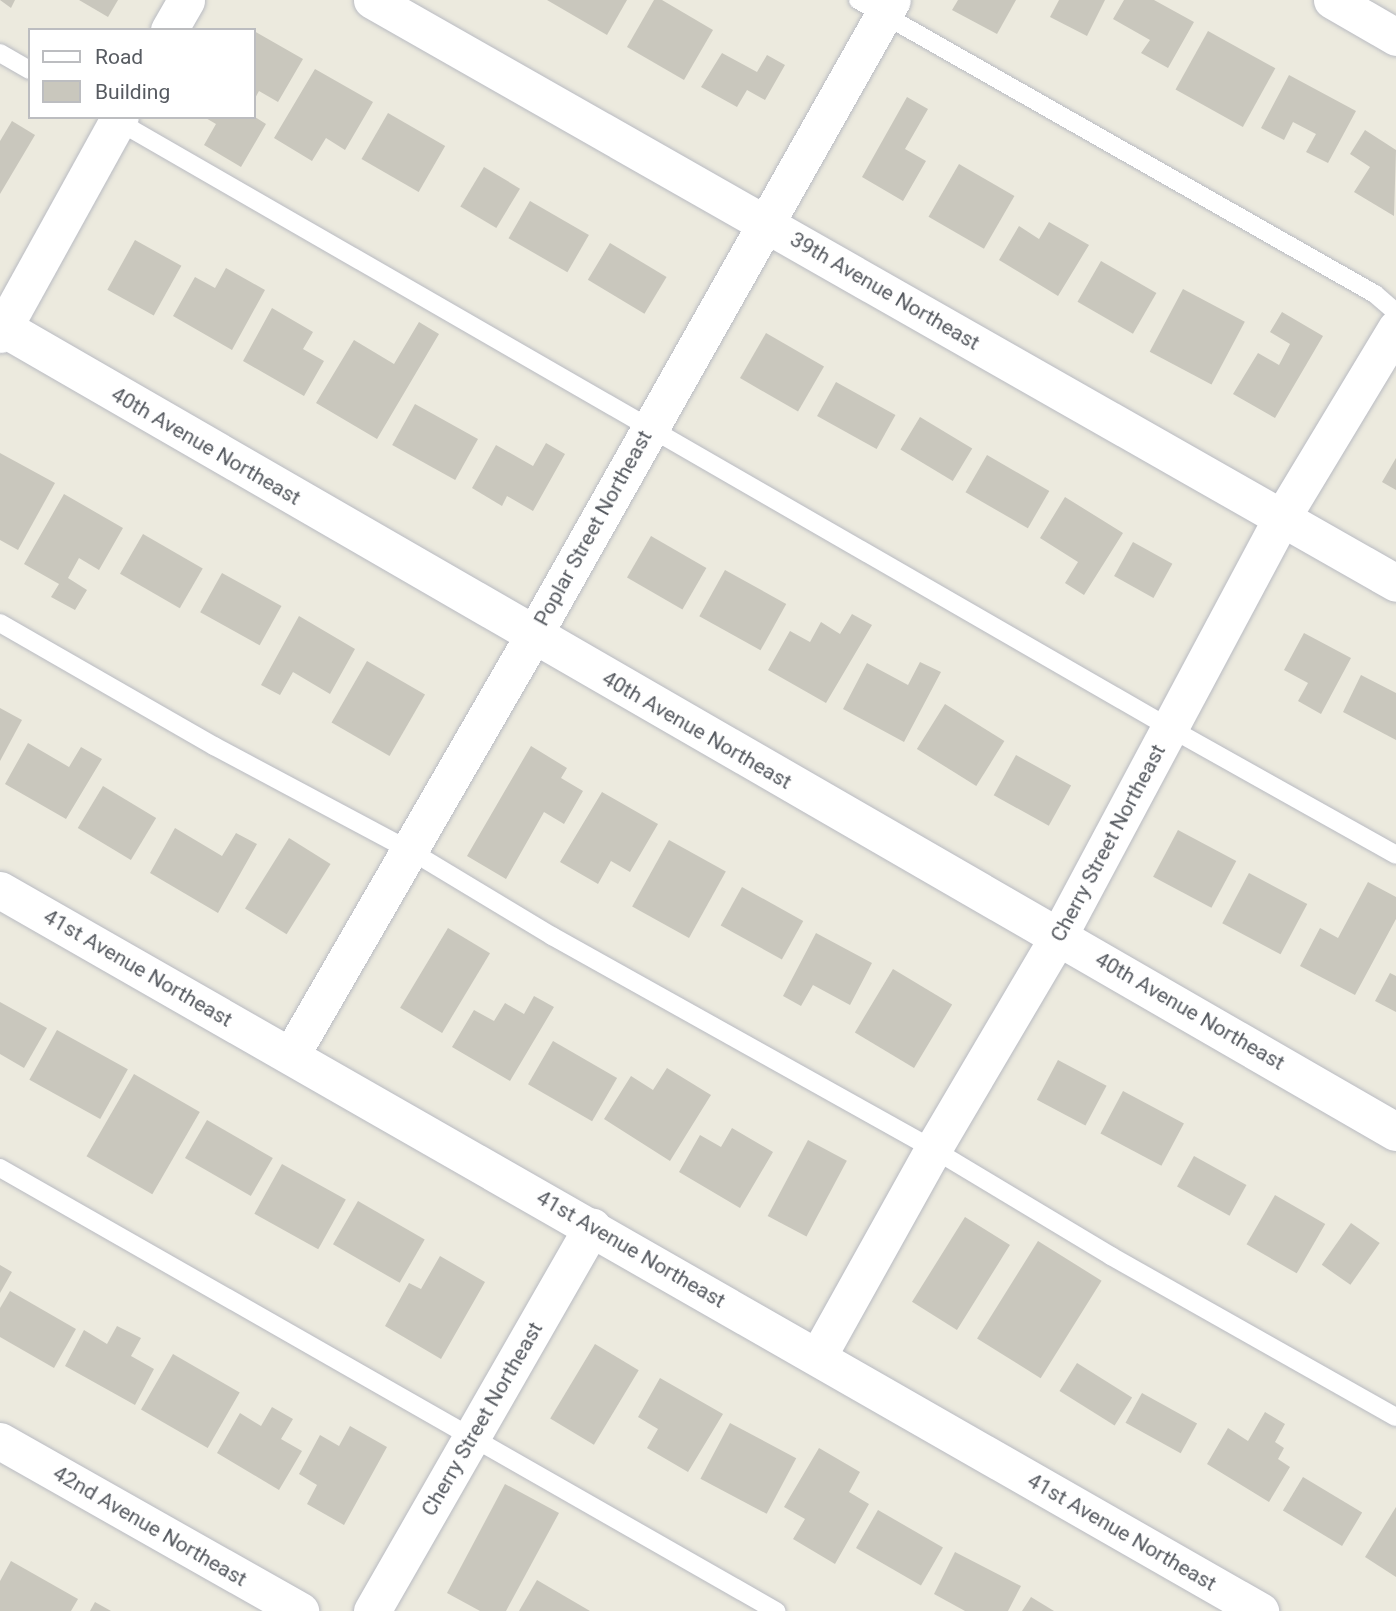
<!DOCTYPE html>
<style>
body{margin:0}
#map{position:relative;width:1396px;height:1611px;overflow:hidden;background:#eceade;font-family:Roboto,sans-serif}
div>[style]{position:absolute}
.building>*{inset:0;background:#c9c7bd;transform-origin:0 0}
.roads{filter:drop-shadow(0 0 2px #b9bbc2) drop-shadow(0 0 2px #b9bbc2)}
.lane>*{height:18px;margin:-9px;padding:0 9px;transform-origin:9px;border-radius:9px;background:#fff}
.street>*{height:37px;margin:-18.5px;padding:0 18.5px;transform-origin:18.5px;border-radius:18.5px;background:#fff}
.secondary>*{height:38px;margin:-19px;padding:0 19px;transform-origin:19px;border-radius:19px;background:#fff}
span{translate:-50% -50%;white-space:nowrap;text-align:center;line-height:1.15;-webkit-text-stroke:5px #fff;paint-order:stroke}
.street-label{font-size:21px;color:#575b61}
.legend{position:absolute;left:28px;top:28px;width:228px;height:91px;box-sizing:border-box;background:#fff;border:2px solid #bcbdc0;margin:0;padding:9px 12px;list-style:none;font-size:21px;color:#575b61}
.legend li{display:flex;align-items:center;gap:14px;height:35px}
.legend b{width:35px;border:2px solid #bcbdc0}
</style>
<div id="map">
<div class="building">
<i style="clip-path:polygon(0 0,15px 0,11px 8px)"></i>
<i style="clip-path:polygon(79px 0,118px 0,108px 17px)"></i>
<i style="clip-path:polygon(547px 0,627px 0,607px 35px)"></i>
<i style="clip-path:polygon(654px 0,662px 0,713px 30px,684px 80px,627px 47px)"></i>
<i style="clip-path:polygon(958px 0,1016px 0,997px 34px,952px 10px)"></i>
<i style="clip-path:polygon(1059px 0,1105px 0,1087px 36px,1050px 17px)"></i>
<i style="clip-path:polygon(1124px 0,1154px 0,1194px 22px,1168px 68px,1141px 53px,1150px 40px,1113px 19px)"></i>
<i style="clip-path:polygon(254px 31px,303px 59px,278px 102px,259px 91px,254px 100px)"></i>
<i style="left:1208px;top:31px;width:77px;height:67px;rotate:29deg"></i>
<i style="clip-path:polygon(722px 53px,757px 72px,767px 55px,785px 65px,765px 100px,747px 90px,737px 107px,701px 87px)"></i>
<i style="clip-path:polygon(315px 69px,373px 102px,345px 150px,326px 138px,312px 161px,274px 138px)"></i>
<i style="clip-path:polygon(1289px 75px,1356px 111px,1328px 163px,1306px 152px,1316px 134px,1293px 122px,1284px 140px,1261px 128px)"></i>
<i style="clip-path:polygon(907px 97px,928px 109px,905px 149px,926px 161px,903px 201px,862px 177px)"></i>
<i style="left:388px;top:113px;width:66px;height:53px;rotate:30deg"></i>
<i style="clip-path:polygon(204px 117px,255px 117px,266px 124px,241px 167px,204px 145px,216px 124px)"></i>
<i style="clip-path:polygon(12px 121px,35px 135px,0 194px,0 141px)"></i>
<i style="clip-path:polygon(1365px 130px,1396px 150px,1394px 216px,1354px 192px,1370px 167px,1350px 154px)"></i>
<i style="left:959px;top:164px;width:64px;height:61px;rotate:30deg"></i>
<i style="left:484px;top:167px;width:42px;height:46px;rotate:31deg"></i>
<i style="left:530px;top:201px;width:68px;height:43px;rotate:30deg"></i>
<i style="clip-path:polygon(1049px 222px,1089px 245px,1058px 296px,999px 260px,1019px 226px,1039px 239px)"></i>
<i style="left:135px;top:240px;width:53px;height:57px;rotate:29deg"></i>
<i style="left:610px;top:243px;width:66px;height:43px;rotate:31deg"></i>
<i style="left:1101px;top:261px;width:64px;height:47px;rotate:30deg"></i>
<i style="clip-path:polygon(226px 268px,265px 290px,232px 350px,173px 316px,195px 277px,215px 288px)"></i>
<i style="left:1183px;top:289px;width:70px;height:71px;rotate:28deg"></i>
<i style="clip-path:polygon(272px 308px,313px 332px,303px 349px,324px 361px,304px 396px,243px 361px)"></i>
<i style="clip-path:polygon(1282px 312px,1323px 336px,1275px 418px,1233px 394px,1258px 353px,1279px 365px,1290px 344px,1270px 332px)"></i>
<i style="clip-path:polygon(419px 322px,439px 334px,377px 439px,316px 403px,354px 340px,394px 364px)"></i>
<i style="left:766px;top:333px;width:67px;height:52px;rotate:30deg"></i>
<i style="left:836px;top:382px;width:68px;height:39px;rotate:29deg"></i>
<i style="left:415px;top:404px;width:72px;height:47px;rotate:29deg"></i>
<i style="left:920px;top:417px;width:61px;height:38px;rotate:31deg"></i>
<i style="clip-path:polygon(546px 443px,565px 454px,533px 511px,507px 496px,502px 506px,472px 488px,496px 445px,533px 466px)"></i>
<i style="clip-path:polygon(0 453px,55px 483px,18px 550px,0 540px)"></i>
<i style="left:987px;top:455px;width:72px;height:43px;rotate:30deg"></i>
<i style="clip-path:polygon(1396px 458px,1396px 490px,1382px 482px)"></i>
<i style="clip-path:polygon(64px 494px,123px 528px,99px 570px,79px 558px,68px 578px,87px 590px,75px 610px,51px 597px,59px 584px,24px 564px)"></i>
<i style="clip-path:polygon(1065px 497px,1123px 533px,1084px 595px,1065px 583px,1078px 562px,1040px 538px)"></i>
<i style="left:143px;top:534px;width:69px;height:46px;rotate:30deg"></i>
<i style="left:651px;top:536px;width:64px;height:48px;rotate:30deg"></i>
<i style="left:1133px;top:542px;width:45px;height:39px;rotate:29deg"></i>
<i style="left:725px;top:570px;width:70px;height:53px;rotate:29deg"></i>
<i style="left:222px;top:573px;width:68px;height:45px;rotate:29deg"></i>
<i style="clip-path:polygon(852px 614px,872px 625px,826px 703px,768px 670px,790px 631px,810px 642px,821px 622px,840px 634px)"></i>
<i style="clip-path:polygon(299px 616px,355px 649px,330px 694px,293px 672px,280px 695px,261px 685px)"></i>
<i style="clip-path:polygon(1304px 633px,1351px 658px,1321px 714px,1298px 701px,1308px 683px,1284px 670px)"></i>
<i style="left:367px;top:661px;width:67px;height:71px;rotate:30deg"></i>
<i style="clip-path:polygon(920px 662px,941px 672px,904px 742px,843px 709px,867px 663px,908px 685px)"></i>
<i style="clip-path:polygon(1361px 675px,1396px 693px,1396px 740px,1343px 712px)"></i>
<i style="left:945px;top:704px;width:70px;height:53px;rotate:32deg"></i>
<i style="clip-path:polygon(0 708px,22px 720px,0 761px)"></i>
<i style="clip-path:polygon(28px 743px,69px 767px,81px 747px,102px 759px,66px 819px,5px 784px)"></i>
<i style="clip-path:polygon(531px 746px,567px 768px,561px 778px,583px 791px,564px 824px,544px 812px,506px 879px,467px 856px)"></i>
<i style="left:1016px;top:755px;width:63px;height:46px;rotate:29deg"></i>
<i style="left:103px;top:786px;width:62px;height:49px;rotate:31deg"></i>
<i style="clip-path:polygon(602px 792px,658px 824px,630px 872px,611px 861px,598px 884px,560px 862px)"></i>
<i style="clip-path:polygon(175px 828px,222px 856px,236px 833px,257px 844px,218px 913px,150px 873px)"></i>
<i style="left:1178px;top:830px;width:66px;height:53px;rotate:28deg"></i>
<i style="left:289px;top:838px;width:49px;height:83px;rotate:32deg"></i>
<i style="left:669px;top:840px;width:65px;height:76px;rotate:29deg"></i>
<i style="left:1249px;top:873px;width:66px;height:57px;rotate:28deg"></i>
<i style="clip-path:polygon(1368px 882px,1396px 897px,1396px 919px,1355px 995px,1300px 966px,1320px 928px,1338px 938px)"></i>
<i style="left:742px;top:887px;width:70px;height:44px;rotate:29deg"></i>
<i style="left:448px;top:928px;width:49px;height:93px;rotate:31deg"></i>
<i style="clip-path:polygon(816px 933px,872px 963px,850px 1005px,813px 985px,801px 1006px,783px 996px)"></i>
<i style="left:893px;top:969px;width:69px;height:74px;rotate:31deg"></i>
<i style="clip-path:polygon(1390px 973px,1396px 976px,1396px 1012px,1375px 1001px)"></i>
<i style="clip-path:polygon(534px 996px,554px 1007px,510px 1081px,452px 1047px,474px 1010px,494px 1021px,505px 1003px,524px 1014px)"></i>
<i style="clip-path:polygon(0 1002px,47px 1028px,24px 1068px,0 1054px)"></i>
<i style="left:57px;top:1030px;width:81px;height:57px;rotate:29deg"></i>
<i style="left:553px;top:1041px;width:74px;height:50px;rotate:30deg"></i>
<i style="left:1058px;top:1060px;width:55px;height:45px;rotate:28deg"></i>
<i style="clip-path:polygon(667px 1068px,711px 1095px,670px 1161px,604px 1119px,631px 1076px,653px 1090px)"></i>
<i style="left:134px;top:1074px;width:76px;height:95px;rotate:30deg"></i>
<i style="left:1123px;top:1091px;width:69px;height:48px;rotate:28deg"></i>
<i style="left:207px;top:1120px;width:76px;height:44px;rotate:30deg"></i>
<i style="clip-path:polygon(732px 1128px,773px 1152px,740px 1208px,679px 1172px,700px 1135px,721px 1147px)"></i>
<i style="left:808px;top:1140px;width:44px;height:86px;rotate:28deg"></i>
<i style="left:1194px;top:1156px;width:60px;height:35px;rotate:29deg"></i>
<i style="left:282px;top:1164px;width:73px;height:57px;rotate:29deg"></i>
<i style="left:1275px;top:1195px;width:58px;height:57px;rotate:30deg"></i>
<i style="left:358px;top:1201px;width:77px;height:50px;rotate:30deg"></i>
<i style="left:965px;top:1217px;width:53px;height:100px;rotate:32deg"></i>
<i style="left:1351px;top:1223px;width:35px;height:51px;rotate:35deg"></i>
<i style="left:1038px;top:1241px;width:75px;height:115px;rotate:32deg"></i>
<i style="clip-path:polygon(440px 1256px,485px 1282px,441px 1359px,385px 1326px,409px 1283px,421px 1289px)"></i>
<i style="clip-path:polygon(0 1265px,12px 1272px,0 1293px)"></i>
<i style="clip-path:polygon(10px 1291px,76px 1329px,54px 1368px,0 1337px,0 1308px)"></i>
<i style="clip-path:polygon(117px 1326px,141px 1338px,131px 1356px,154px 1369px,135px 1405px,65px 1366px,84px 1330px,107px 1344px)"></i>
<i style="left:595px;top:1344px;width:51px;height:87px;rotate:31deg"></i>
<i style="left:173px;top:1354px;width:77px;height:64px;rotate:30deg"></i>
<i style="left:1077px;top:1363px;width:65px;height:33px;rotate:32deg"></i>
<i style="clip-path:polygon(660px 1378px,723px 1414px,688px 1472px,647px 1448px,658px 1429px,638px 1417px)"></i>
<i style="left:1142px;top:1393px;width:63px;height:34px;rotate:29deg"></i>
<i style="clip-path:polygon(272px 1407px,293px 1419px,281px 1439px,302px 1451px,279px 1490px,217px 1453px,240px 1413px,261px 1426px)"></i>
<i style="clip-path:polygon(1265px 1412px,1285px 1424px,1275px 1442px,1284px 1448px,1278px 1459px,1290px 1467px,1269px 1502px,1207px 1464px,1228px 1428px,1248px 1441px)"></i>
<i style="left:730px;top:1423px;width:75px;height:63px;rotate:28deg"></i>
<i style="clip-path:polygon(350px 1426px,387px 1447px,344px 1525px,307px 1504px,317px 1485px,299px 1474px,320px 1435px,339px 1446px)"></i>
<i style="clip-path:polygon(819px 1448px,860px 1472px,849px 1492px,869px 1504px,835px 1564px,793px 1539px,805px 1519px,784px 1507px)"></i>
<i style="left:1303px;top:1477px;width:69px;height:39px;rotate:31deg"></i>
<i style="clip-path:polygon(505px 1484px,559px 1513px,506px 1611px,480px 1611px,447px 1593px)"></i>
<i style="clip-path:polygon(1396px 1507px,1396px 1577px,1365px 1557px)"></i>
<i style="left:878px;top:1510px;width:75px;height:44px;rotate:30deg"></i>
<i style="clip-path:polygon(955px 1552px,1021px 1586px,1008px 1611px,965px 1611px,934px 1594px)"></i>
<i style="clip-path:polygon(11px 1561px,78px 1599px,71px 1611px,0 1611px,0 1581px)"></i>
<i style="clip-path:polygon(537px 1580px,590px 1611px,519px 1611px)"></i>
<i style="clip-path:polygon(1031px 1597px,1054px 1611px,1022px 1611px)"></i>
<i style="clip-path:polygon(95px 1602px,111px 1611px,90px 1611px)"></i>
</div>
<div class="roads">
<div class="lane">
<i style="left:858px;top:0;width:595px;rotate:29.63deg"></i>
<i style="left:1375px;top:294px;width:28px;rotate:41deg"></i>
<i style="left:0;top:53px;width:34px;rotate:30deg"></i>
<i style="left:114px;top:119px;width:1219px;rotate:29.97deg"></i>
<i style="left:1170px;top:728px;width:259px;rotate:29.3deg"></i>
<i style="left:0;top:623px;width:247px;rotate:29.9deg"></i>
<i style="left:214px;top:746px;width:223px;rotate:28.1deg"></i>
<i style="left:411px;top:851px;width:165px;rotate:31.1deg"></i>
<i style="left:552px;top:936px;width:436px;rotate:29.2deg"></i>
<i style="left:933px;top:1149px;width:208px;rotate:31deg"></i>
<i style="left:1111px;top:1256px;width:327px;rotate:29.5deg"></i>
<i style="left:0;top:1168px;width:894px;rotate:29.72deg"></i>
</div>
<div class="street">
<i style="left:372px;top:0;width:1178px;rotate:29.65deg"></i>
<i style="left:1332px;top:0;width:74px;rotate:30deg"></i>
<i style="left:169px;top:30px;width:34px;rotate:-60deg"></i>
<i style="left:0;top:334px;width:248px;rotate:-61.1deg"></i>
<i style="left:0;top:890px;width:1452px;rotate:29.78deg"></i>
<i style="left:291px;top:1055px;width:484px;rotate:-60deg"></i>
<i style="left:533px;top:636px;width:730px;rotate:-60.56deg"></i>
<i style="left:818px;top:1356px;width:237px;rotate:-60.9deg"></i>
<i style="left:933px;top:1149px;width:248px;rotate:-59.5deg"></i>
<i style="left:1059px;top:935px;width:472px;rotate:-61.9deg"></i>
<i style="left:1281px;top:519px;width:223px;rotate:-58.9deg"></i>
<i style="left:0;top:1441px;width:345px;rotate:29.5deg"></i>
<i style="left:372px;top:1611px;width:443px;rotate:-60.2deg"></i>
</div>
<div class="secondary">
<i style="left:0;top:326px;width:1612px;rotate:30deg"></i>
</div>
</div>
<div class="street-label">
<span style="left:885px;top:291px;rotate:30deg">39th Avenue Northeast</span>
<span style="left:206px;top:446px;rotate:30deg">40th Avenue Northeast</span>
<span style="left:593px;top:528px;rotate:-61deg">Poplar Street Northeast</span>
<span style="left:697px;top:730px;rotate:30deg">40th Avenue Northeast</span>
<span style="left:1108px;top:843px;rotate:-62deg">Cherry Street Northeast</span>
<span style="left:138px;top:968px;rotate:30deg">41st Avenue Northeast</span>
<span style="left:1190px;top:1011px;rotate:30deg">40th Avenue Northeast</span>
<span style="left:631px;top:1249px;rotate:30deg">41st Avenue Northeast</span>
<span style="left:482px;top:1419px;rotate:-60deg">Cherry Street Northeast</span>
<span style="left:150px;top:1526px;rotate:30deg">42nd Avenue Northeast</span>
<span style="left:1122px;top:1532px;rotate:30deg">41st Avenue Northeast</span>
</div>
<ul class="legend">
<li><b style="height:9px;background:#fff"></b>Road</li>
<li><b style="height:19px;background:#c9c7bd"></b>Building</li>
</ul>
</div>
